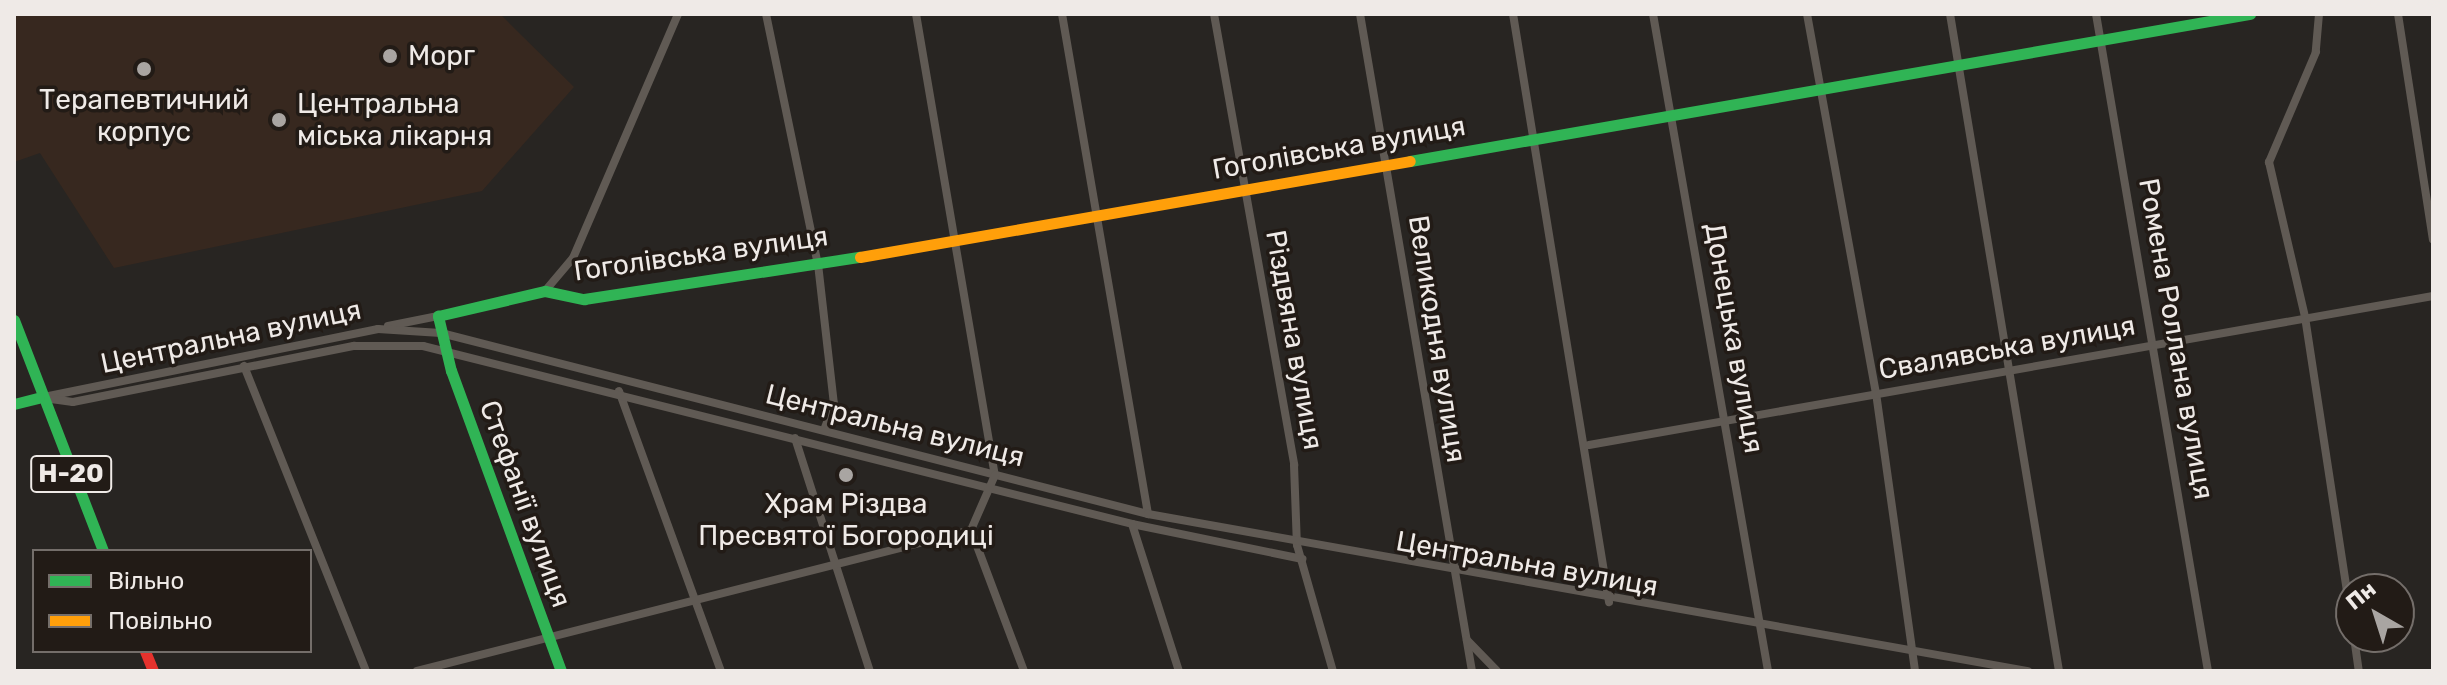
<!DOCTYPE html>
<meta charset="utf-8">
<style>
body{margin:0}
#map{position:relative;width:2447px;height:685px;overflow:hidden;background:#282522;font-family:Rubik,sans-serif}
div>[style]{position:absolute}
.medical>*{inset:0;background:#37281f}
.street>*{height:8px;margin:-4px;padding:0 4px;transform-origin:4px;border-radius:4px;background:#605a54}
.fast>*{height:11px;margin:-5.5px;padding:0 5.5px;transform-origin:5.5px;border-radius:5.5px;background:#30b455}
.slow>*{height:11px;margin:-5.5px;padding:0 5.5px;transform-origin:5.5px;border-radius:5.5px;background:#ff9f0a}
.jam>*{height:11px;margin:-5.5px;padding:0 5.5px;transform-origin:5.5px;border-radius:5.5px;background:#e5322d}
.dots>*{width:22px;height:22px;translate:-50% -50%;box-sizing:border-box;border:4px solid #221b16;border-radius:50%}
span{translate:-50% -50%;white-space:nowrap;text-align:center;line-height:1.15;-webkit-text-stroke:7px #221b16;paint-order:stroke}
.shield-label span{padding:2px 6px;background:#221b16;border:2px solid;border-radius:6px;-webkit-text-stroke-width:0}
.shield-label{font-size:26px;color:#efeae7;font-weight:700}
.poi-label{font-size:28px;color:#efeae7}
.left{translate:0 -50%;text-align:left}
.street-label{font-size:28px;color:#efeae7}
.frame{position:absolute;inset:0;border:16px solid #efeae7;pointer-events:none}
.legend{position:absolute;left:32px;top:549px;width:280px;height:104px;box-sizing:border-box;background:#221b16;border:2px solid #746e6a;margin:0;padding:10px 14px;list-style:none;font-size:24px;color:#efeae7}
.legend li{display:flex;align-items:center;gap:16px;height:40px}
.legend b{width:40px;border:2px solid #746e6a}
.north{position:absolute;left:2335px;top:573px;width:80px;height:80px;box-sizing:border-box;background:#221b16;border:2px solid #746e6a;border-radius:50%;rotate:321deg;font-size:22px;font-weight:700;line-height:32px;text-align:center;color:#efeae7}
.north::after{content:'';display:block;margin:auto;width:28px;height:36px;background:#a9a5a2;clip-path:polygon(50% 0,100% 100%,50% 72%,0 100%)}
</style>
<div id="map">
<div class="medical">
<i style="clip-path:polygon(14px 14px,500px 14px,574px 87px,482px 191px,114px 268px,40px 153px,14px 162px)"></i>
</div>
<div class="street">
<i style="left:766px;top:14px;width:255px;rotate:78.3deg"></i>
<i style="left:818px;top:264px;width:141px;rotate:83.5deg"></i>
<i style="left:834px;top:404px;width:28px;rotate:111deg"></i>
<i style="left:916px;top:14px;width:468px;rotate:80.3deg"></i>
<i style="left:1062px;top:14px;width:507px;rotate:80.24deg"></i>
<i style="left:1214px;top:14px;width:458px;rotate:79.9deg"></i>
<i style="left:1294px;top:465px;width:80px;rotate:87.9deg"></i>
<i style="left:1297px;top:545px;width:131px;rotate:74.1deg"></i>
<i style="left:1360px;top:14px;width:666px;rotate:80.33deg"></i>
<i style="left:1513px;top:14px;width:596px;rotate:80.73deg"></i>
<i style="left:1653px;top:14px;width:667px;rotate:80.07deg"></i>
<i style="left:1807px;top:14px;width:385px;rotate:79.7deg"></i>
<i style="left:1876px;top:393px;width:281px;rotate:82deg"></i>
<i style="left:1950px;top:14px;width:666px;rotate:80.58deg"></i>
<i style="left:2096px;top:14px;width:666px;rotate:80.33deg"></i>
<i style="left:2319px;top:14px;width:38px;rotate:95deg"></i>
<i style="left:2316px;top:52px;width:120px;rotate:113.1deg"></i>
<i style="left:2269px;top:162px;width:159px;rotate:76.9deg"></i>
<i style="left:2305px;top:317px;width:305px;rotate:81.3deg"></i>
<i style="left:2398px;top:14px;width:228px;rotate:81.2deg"></i>
<i style="left:545px;top:291px;width:43px;rotate:-49.7deg"></i>
<i style="left:573px;top:258px;width:266px;rotate:-66.7deg"></i>
<i style="left:388px;top:326px;width:51px;rotate:-11.3deg"></i>
<i style="left:244px;top:366px;width:328px;rotate:68.2deg"></i>
<i style="left:619px;top:391px;width:298px;rotate:70deg"></i>
<i style="left:39px;top:398px;width:346px;rotate:-11.5deg"></i>
<i style="left:378px;top:329px;width:63px;rotate:3.6deg"></i>
<i style="left:441px;top:333px;width:730px;rotate:14.36deg"></i>
<i style="left:1148px;top:514px;width:894px;rotate:10.12deg"></i>
<i style="left:51px;top:399px;width:22px;rotate:8deg"></i>
<i style="left:73px;top:402px;width:287px;rotate:-11.3deg"></i>
<i style="left:354px;top:346px;width:69px"></i>
<i style="left:423px;top:346px;width:731px;rotate:14.09deg"></i>
<i style="left:1132px;top:524px;width:174px;rotate:11.6deg"></i>
<i style="left:795px;top:438px;width:245px;rotate:72.2deg"></i>
<i style="left:1589px;top:445px;width:857px;rotate:-10.01deg"></i>
<i style="left:995px;top:475px;width:60px;rotate:113.6deg"></i>
<i style="left:971px;top:530px;width:151px;rotate:69.4deg"></i>
<i style="left:1132px;top:524px;width:154px;rotate:72.3deg"></i>
<i style="left:2354px;top:637px;width:34px;rotate:82deg"></i>
<i style="left:1467px;top:640px;width:43px;rotate:45.9deg"></i>
<i style="left:417px;top:671px;width:572px;rotate:-14.28deg"></i>
</div>
<div class="fast">
<i style="left:1410px;top:161px;width:853px;rotate:-9.93deg"></i>
<i style="left:14px;top:320px;width:248px;rotate:68.9deg"></i>
<i style="left:14px;top:404px;width:25px;rotate:-14deg"></i>
<i style="left:561px;top:671px;width:320px;rotate:-110.1deg"></i>
<i style="left:451px;top:371px;width:57px;rotate:-103.3deg"></i>
<i style="left:438px;top:316px;width:110px;rotate:-13.2deg"></i>
<i style="left:545px;top:291px;width:40px;rotate:12deg"></i>
<i style="left:584px;top:299px;width:279px;rotate:-8.7deg"></i>
</div>
<div class="slow">
<i style="left:860px;top:257px;width:558px;rotate:-9.9deg"></i>
</div>
<div class="jam">
<i style="left:145px;top:651px;width:22px;rotate:68deg"></i>
</div>
<div class="dots">
<i style="left:390px;top:56px;background:#a9a5a2"></i>
<i style="left:144px;top:69px;background:#a9a5a2"></i>
<i style="left:279px;top:120px;background:#a9a5a2"></i>
<i style="left:846px;top:475px;background:#a9a5a2"></i>
</div>
<div class="shield-label">
<span style="left:71px;top:474px">Н-20</span>
</div>
<div class="poi-label">
<span class="left" style="left:408px;top:56px">Морг</span>
<span style="left:144px;top:116px">Терапевтичний<br>корпус</span>
<span class="left" style="left:297px;top:120px">Центральна<br>міська лікарня</span>
<span style="left:846px;top:520px">Храм Різдва<br>Пресвятої Богородиці</span>
</div>
<div class="street-label">
<span style="left:1339px;top:148px;rotate:-10deg">Гоголівська вулиця</span>
<span style="left:701px;top:254px;rotate:-8deg">Гоголівська вулиця</span>
<span style="left:231px;top:337px;rotate:-12deg">Центральна вулиця</span>
<span style="left:1734px;top:338px;rotate:80deg">Донецька вулиця</span>
<span style="left:1437px;top:339px;rotate:81deg">Великодня вулиця</span>
<span style="left:2176px;top:339px;rotate:80deg">Ромена Роллана вулиця</span>
<span style="left:1294px;top:340px;rotate:80deg">Різдвяна вулиця</span>
<span style="left:2007px;top:348px;rotate:-10deg">Свалявська вулиця</span>
<span style="left:895px;top:426px;rotate:14deg">Центральна вулиця</span>
<span style="left:525px;top:504px;rotate:70deg">Стефанії вулиця</span>
<span style="left:1527px;top:564px;rotate:10deg">Центральна вулиця</span>
</div>
<div class="frame"></div>
<ul class="legend">
<li><b style="height:10px;background:#30b455"></b>Вільно</li>
<li><b style="height:10px;background:#ff9f0a"></b>Повільно</li>
</ul>
<div class="north">Пн</div>
</div>
